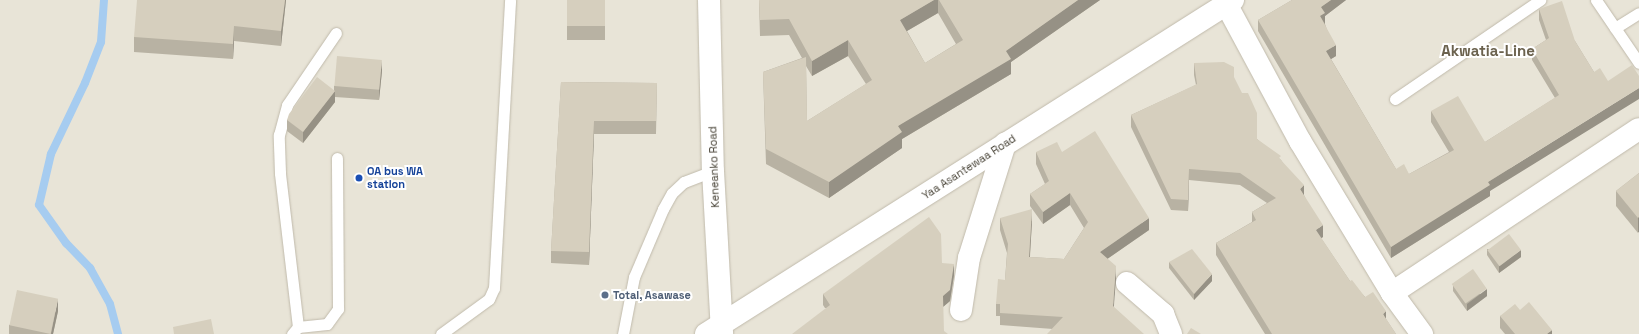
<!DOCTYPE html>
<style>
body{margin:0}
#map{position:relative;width:1639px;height:334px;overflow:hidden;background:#f4f2e9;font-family:"Space Grotesk",sans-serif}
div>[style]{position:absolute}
.residential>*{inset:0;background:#e8e4d7;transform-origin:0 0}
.stream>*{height:8px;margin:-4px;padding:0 4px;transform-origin:4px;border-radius:4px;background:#a6ccf0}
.roads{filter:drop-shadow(0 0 1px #c0baab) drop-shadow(0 0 1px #c0baab)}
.service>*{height:11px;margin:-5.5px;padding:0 5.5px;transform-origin:5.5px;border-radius:5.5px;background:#fff}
.minor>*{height:22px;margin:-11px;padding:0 11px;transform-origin:11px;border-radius:11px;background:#fff}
.tertiary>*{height:22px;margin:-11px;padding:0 11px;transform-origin:11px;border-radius:11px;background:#fff}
.wall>*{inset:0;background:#b8b2a3;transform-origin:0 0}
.shaded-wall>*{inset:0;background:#969185;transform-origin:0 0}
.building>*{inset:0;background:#d6cfbe;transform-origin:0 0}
.dots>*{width:11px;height:11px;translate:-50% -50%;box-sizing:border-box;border:2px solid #fff;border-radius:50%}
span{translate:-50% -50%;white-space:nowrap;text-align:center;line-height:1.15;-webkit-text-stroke:4px #fff;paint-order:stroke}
.street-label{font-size:11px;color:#484337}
.transit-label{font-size:11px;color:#164399;font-weight:700}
.left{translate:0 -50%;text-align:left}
.service-label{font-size:11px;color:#4e5e75;font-weight:700}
.district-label{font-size:15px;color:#6b624e;font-weight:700}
</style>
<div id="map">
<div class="residential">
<i style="left:0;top:0;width:1639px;height:334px"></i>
</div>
<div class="stream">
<i style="left:104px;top:0;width:42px;rotate:94.1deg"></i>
<i style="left:101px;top:42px;width:44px;rotate:111.3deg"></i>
<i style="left:85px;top:83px;width:79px;rotate:115.6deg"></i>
<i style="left:51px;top:154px;width:52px;rotate:103.2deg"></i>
<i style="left:39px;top:205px;width:47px;rotate:54.6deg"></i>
<i style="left:66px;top:243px;width:35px;rotate:46deg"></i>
<i style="left:90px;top:268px;width:41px;rotate:60.9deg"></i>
<i style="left:110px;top:304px;width:31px;rotate:75deg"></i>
</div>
<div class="roads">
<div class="service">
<i style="left:1596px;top:0;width:76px;rotate:55.7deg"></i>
<i style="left:1615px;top:28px;width:28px;rotate:-32deg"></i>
<i style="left:1395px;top:99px;width:176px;rotate:-34.3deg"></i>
<i style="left:298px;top:327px;width:29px;rotate:-6deg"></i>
<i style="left:327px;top:324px;width:19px;rotate:-54deg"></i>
<i style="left:338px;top:309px;width:151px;rotate:-90.4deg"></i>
<i style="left:292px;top:334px;width:9px;rotate:-49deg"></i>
<i style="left:298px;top:327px;width:155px;rotate:-96.7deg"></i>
<i style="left:280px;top:173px;width:38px;rotate:-92deg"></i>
<i style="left:279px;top:135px;width:31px;rotate:-75deg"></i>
<i style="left:287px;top:105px;width:87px;rotate:-55.8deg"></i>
<i style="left:441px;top:334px;width:59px;rotate:-36.1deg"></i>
<i style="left:489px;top:299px;width:12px;rotate:-66deg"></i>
<i style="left:494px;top:288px;width:288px;rotate:-86.8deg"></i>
<i style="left:623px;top:334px;width:58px;rotate:-79.1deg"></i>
<i style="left:634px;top:277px;width:74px;rotate:-66.9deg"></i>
<i style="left:663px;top:209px;width:18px;rotate:-61deg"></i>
<i style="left:672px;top:193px;width:16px;rotate:-43deg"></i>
<i style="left:684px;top:182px;width:31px;rotate:-21deg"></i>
</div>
<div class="minor">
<i style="left:1224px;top:0;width:160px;rotate:61.7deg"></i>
<i style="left:1300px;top:141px;width:178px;rotate:58.8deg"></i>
<i style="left:1392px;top:293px;width:51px;rotate:53.8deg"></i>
<i style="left:1127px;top:283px;width:48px;rotate:40.7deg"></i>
<i style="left:1163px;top:314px;width:22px;rotate:68deg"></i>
<i style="left:1392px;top:293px;width:296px;rotate:-33.6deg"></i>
<i style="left:961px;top:310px;width:53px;rotate:-81.3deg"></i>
<i style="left:969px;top:258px;width:120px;rotate:-72.5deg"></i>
</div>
<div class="tertiary">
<i style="left:709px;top:0;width:171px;rotate:88.7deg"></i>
<i style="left:713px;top:171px;width:163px;rotate:86.8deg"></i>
<i style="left:706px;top:334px;width:624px;rotate:-32.37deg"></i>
</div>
</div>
<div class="wall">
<i style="clip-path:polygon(286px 0,281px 46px,234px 41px,233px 59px,134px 52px,134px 37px)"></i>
<i style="left:567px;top:0;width:38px;height:40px"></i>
<i style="clip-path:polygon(evenodd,759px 0,1100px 0,1011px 62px,1011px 74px,902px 139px,902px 148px,829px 198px,766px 164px,763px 72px,802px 58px,789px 35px,760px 36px,759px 0,938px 13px,956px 44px,925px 63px,907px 31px,938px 13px,759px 0,848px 56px,866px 84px,807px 121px,806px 66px,812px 76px,848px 56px)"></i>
<i style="clip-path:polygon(1292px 0,1346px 0,1325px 16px,1325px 24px,1336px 56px,1331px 59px,1396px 169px,1409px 174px,1449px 152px,1431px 122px,1431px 111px,1485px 142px,1555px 98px,1532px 60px,1532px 49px,1546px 40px,1539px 20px,1539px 9px,1575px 41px,1594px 72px,1490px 191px,1490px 196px,1391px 258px,1258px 31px,1258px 20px)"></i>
<i style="clip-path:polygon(1194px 63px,1234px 79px,1257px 139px,1281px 160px,1304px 195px,1323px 237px,1321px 238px,1350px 281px,1386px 319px,1396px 334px,1265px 334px,1216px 255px,1216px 243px,1252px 222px,1252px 212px,1267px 203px,1240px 185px,1189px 180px,1188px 211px,1171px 210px,1131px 127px,1131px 115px,1196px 85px,1194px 75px)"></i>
<i style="clip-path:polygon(382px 71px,379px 100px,335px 97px,335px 102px,303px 143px,287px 131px,287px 120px,334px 90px,334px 86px)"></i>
<i style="clip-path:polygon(561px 82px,657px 83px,656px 134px,594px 134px,589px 265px,551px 263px,551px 251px)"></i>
<i style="clip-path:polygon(1036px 152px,1062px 152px,1149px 230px,1107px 259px,1116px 278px,1113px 307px,1053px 329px,1000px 325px,1000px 316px,996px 316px,996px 304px,1005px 280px,1007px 253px,1000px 230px,1000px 218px,1032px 221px,1030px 257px,1064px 259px,1084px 228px,1070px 205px,1043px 224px,1030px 206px,1030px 194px,1045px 184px,1036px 164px)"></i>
<i style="clip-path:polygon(1639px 173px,1639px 232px,1638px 233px,1616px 206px,1616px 191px)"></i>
<i style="clip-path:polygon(1487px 249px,1521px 257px,1499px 273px,1487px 255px)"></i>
<i style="clip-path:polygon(1169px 262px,1212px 281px,1194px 300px,1169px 268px)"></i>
<i style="clip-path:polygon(942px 263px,954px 275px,950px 301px,944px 306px,825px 308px,823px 305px,823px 294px)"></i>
<i style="clip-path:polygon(1453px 285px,1487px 296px,1467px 311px,1453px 291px)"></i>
<i style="clip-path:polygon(1520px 310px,1552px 334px,1505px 334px,1500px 328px,1500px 316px)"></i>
<i style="clip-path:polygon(58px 311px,53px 334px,9px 334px,9px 325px)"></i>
</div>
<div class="shaded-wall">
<i style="clip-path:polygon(285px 0,286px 0,281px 46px,281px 31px)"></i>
<i style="clip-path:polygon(934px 0,938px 0,938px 13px,900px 35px,900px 20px)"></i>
<i style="clip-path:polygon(1078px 0,1100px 0,1011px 62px,1011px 74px,902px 139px,902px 148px,829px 198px,829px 182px,898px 126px)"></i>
<i style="clip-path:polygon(1331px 0,1346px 0,1325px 16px,1325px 24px,1320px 16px,1321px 7px)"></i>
<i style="clip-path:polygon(234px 26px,234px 41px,233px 59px,233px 44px)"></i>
<i style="clip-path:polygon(848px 40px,848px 56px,812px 76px,812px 61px)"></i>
<i style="clip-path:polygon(1336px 45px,1336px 56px,1326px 62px,1326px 51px)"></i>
<i style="clip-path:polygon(382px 60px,382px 71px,379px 100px,379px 89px)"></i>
<i style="clip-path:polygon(1639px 88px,1639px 99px,1490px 191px,1490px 196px,1391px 258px,1391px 247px,1488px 182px)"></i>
<i style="clip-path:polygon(335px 91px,335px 102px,303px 143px,303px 132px)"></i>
<i style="clip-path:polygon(594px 121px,594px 134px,589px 265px,589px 252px)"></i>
<i style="clip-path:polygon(1189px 169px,1189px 180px,1188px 211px,1188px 200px)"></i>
<i style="clip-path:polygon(1304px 185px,1304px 196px,1300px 189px)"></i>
<i style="clip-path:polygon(1070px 193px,1070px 205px,1043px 224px,1043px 212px)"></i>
<i style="clip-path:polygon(1032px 209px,1032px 221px,1029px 269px,1029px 257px)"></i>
<i style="left:1639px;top:217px;width:15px;height:1px;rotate:90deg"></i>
<i style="clip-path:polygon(1149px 218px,1149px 230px,1100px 264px,1100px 252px)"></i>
<i style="clip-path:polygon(1323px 225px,1323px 237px,1316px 241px,1316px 230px)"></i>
<i style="clip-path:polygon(1521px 250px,1521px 257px,1499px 273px,1499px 266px)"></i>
<i style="clip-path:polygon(954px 264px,954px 275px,950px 301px,943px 307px,943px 296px)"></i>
<i style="clip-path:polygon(1116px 266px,1116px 278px,1113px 318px,1113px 306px)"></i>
<i style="clip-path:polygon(1212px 274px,1212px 281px,1194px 300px,1194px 294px)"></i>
<i style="clip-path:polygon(1487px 289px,1487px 296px,1467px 311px,1467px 304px)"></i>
<i style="clip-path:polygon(58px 299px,58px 311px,53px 334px,51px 334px)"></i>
<i style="clip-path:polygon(1386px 311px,1386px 322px,1383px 314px)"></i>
<i style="clip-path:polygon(1552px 330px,1552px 334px,1547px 334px)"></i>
</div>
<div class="building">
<i style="clip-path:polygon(137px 0,285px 0,281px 31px,234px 26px,233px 44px,134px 37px)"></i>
<i style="left:567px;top:0;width:38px;height:26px"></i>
<i style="clip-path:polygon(759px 0,934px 0,900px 20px,925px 63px,963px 40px,939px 0,1078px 0,1006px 51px,1011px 59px,898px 126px,902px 132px,829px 182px,766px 149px,763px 72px,806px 57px,807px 121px,872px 80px,848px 40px,812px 61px,789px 19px,760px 20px)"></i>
<i style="clip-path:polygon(1292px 0,1331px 0,1321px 7px,1325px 13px,1320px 16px,1336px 45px,1326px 51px,1396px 169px,1404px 164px,1409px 174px,1454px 150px,1431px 111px,1458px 96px,1485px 142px,1559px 95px,1532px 49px,1549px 38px,1539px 9px,1562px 1px,1575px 41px,1594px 72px,1600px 68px,1608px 81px,1632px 65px,1639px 76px,1639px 88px,1488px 182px,1490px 185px,1391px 247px,1258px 20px)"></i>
<i style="left:337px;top:56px;width:45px;height:30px;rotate:5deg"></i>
<i style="clip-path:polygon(1224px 62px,1234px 67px,1234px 77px,1242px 93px,1248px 93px,1257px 113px,1257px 139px,1281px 156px,1279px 158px,1304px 185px,1300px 189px,1323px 225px,1316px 230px,1350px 281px,1352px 280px,1365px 297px,1373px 292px,1386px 311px,1383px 314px,1396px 334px,1272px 334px,1216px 243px,1256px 220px,1252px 212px,1276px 198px,1240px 173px,1189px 169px,1188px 200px,1171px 199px,1131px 115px,1197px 84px,1194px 63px)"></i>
<i style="clip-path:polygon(317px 77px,335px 91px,303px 132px,287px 120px,289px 114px)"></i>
<i style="clip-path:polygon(561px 82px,657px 83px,656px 121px,594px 121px,589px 252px,551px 251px)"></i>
<i style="clip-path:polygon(1095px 131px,1149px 218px,1100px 252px,1116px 266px,1113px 306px,1144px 334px,1047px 334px,1063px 317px,1000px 313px,1000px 304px,996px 304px,998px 279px,1005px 280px,1008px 244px,1000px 218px,1032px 209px,1029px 257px,1064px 259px,1088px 222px,1070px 193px,1043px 212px,1030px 194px,1049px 181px,1036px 152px,1057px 142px,1062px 152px)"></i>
<i style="clip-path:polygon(1639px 173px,1639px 217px,1638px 218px,1616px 191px)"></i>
<i style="clip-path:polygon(929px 217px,941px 234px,942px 263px,954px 264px,950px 290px,943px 296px,944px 331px,948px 334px,792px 334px,830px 305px,823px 294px)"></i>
<i style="left:1509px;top:234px;width:20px;height:27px;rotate:53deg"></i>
<i style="clip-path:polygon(1192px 249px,1212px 274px,1194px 294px,1169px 262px)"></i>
<i style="left:1473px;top:269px;width:24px;height:26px;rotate:55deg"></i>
<i style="left:17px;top:290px;width:42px;height:36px;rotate:12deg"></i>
<i style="clip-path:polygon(1529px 302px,1552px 330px,1547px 334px,1515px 334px,1500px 316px,1515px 304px,1520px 310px)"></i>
<i style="clip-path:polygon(211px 319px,214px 334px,174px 334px,173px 327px)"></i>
<i style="clip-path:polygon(1191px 328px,1201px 334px,1187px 334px)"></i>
</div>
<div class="dots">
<i style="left:359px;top:178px;background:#1a4fb4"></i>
<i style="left:605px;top:295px;background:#5c6f8a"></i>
</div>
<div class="street-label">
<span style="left:714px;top:167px;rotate:-92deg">Keneanko Road</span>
<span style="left:969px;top:167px;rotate:-33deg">Yaa Asantewaa Road</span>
</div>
<div class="transit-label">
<span class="left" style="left:367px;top:178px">OA bus WA<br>station</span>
</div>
<div class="service-label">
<span class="left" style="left:613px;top:295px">Total, Asawase</span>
</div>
<div class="district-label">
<span style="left:1488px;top:51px">Akwatia-Line</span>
</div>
</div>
